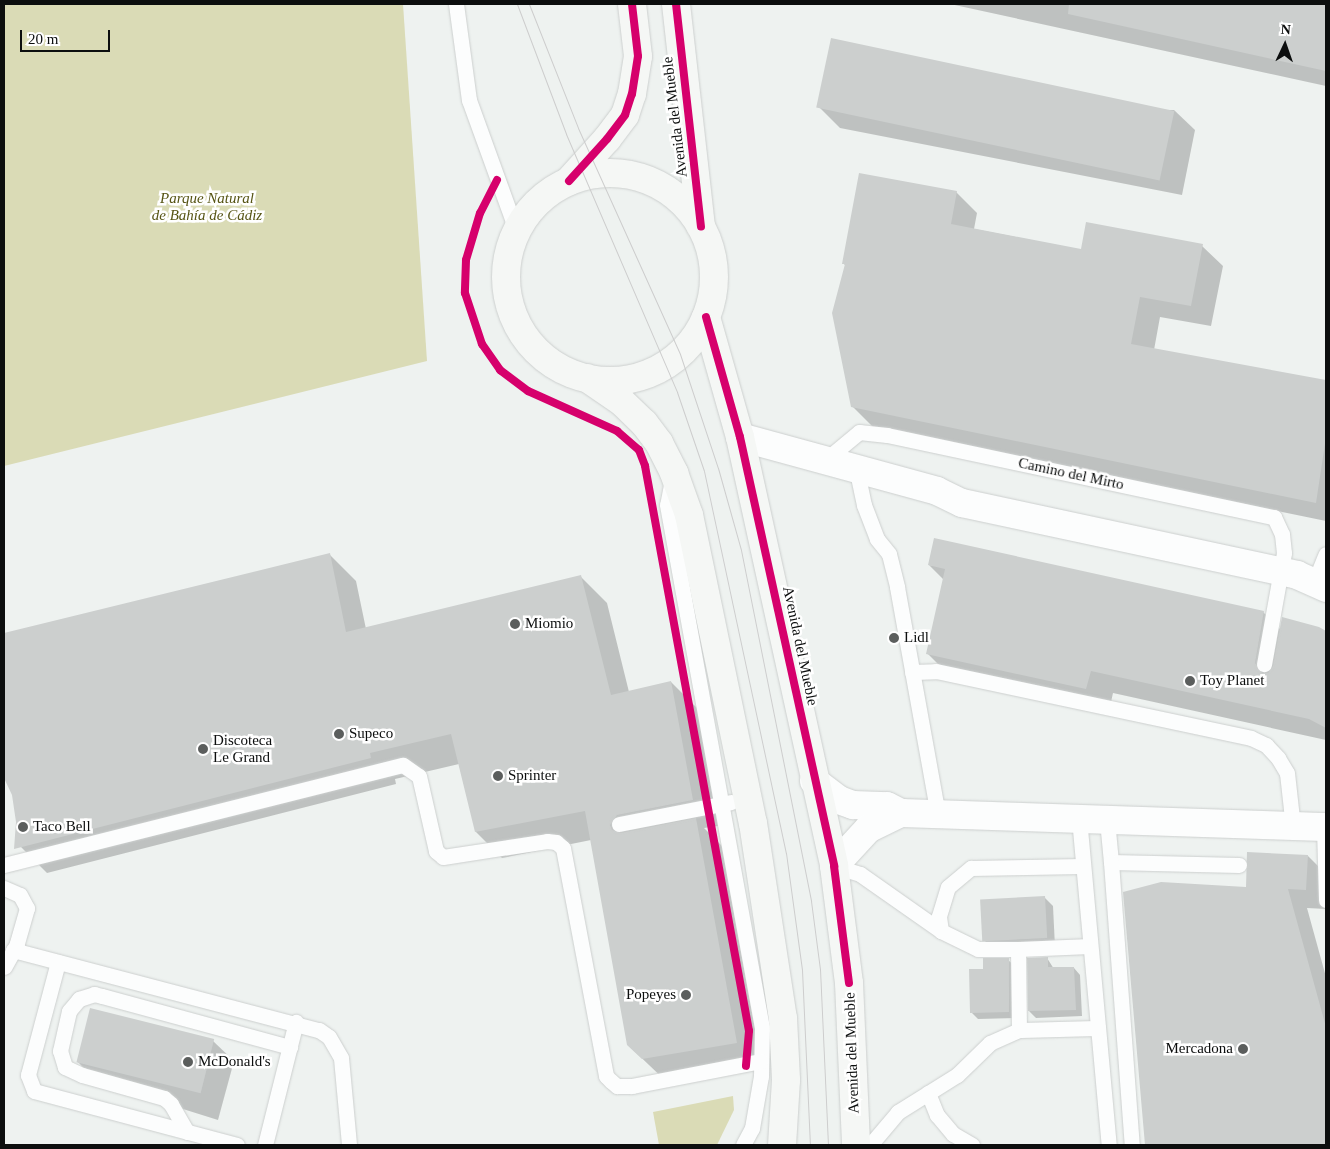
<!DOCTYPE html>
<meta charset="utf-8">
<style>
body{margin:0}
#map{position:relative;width:1330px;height:1149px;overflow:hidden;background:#eef2f0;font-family:Georgia,serif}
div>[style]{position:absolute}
.green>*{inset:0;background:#dadbb6}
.shadow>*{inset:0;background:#0003}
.building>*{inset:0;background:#cccfce;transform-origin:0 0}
.roads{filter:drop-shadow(0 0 1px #cccfce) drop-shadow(0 0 1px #cccfce)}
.lane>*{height:15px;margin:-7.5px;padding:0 7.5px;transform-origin:7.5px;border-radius:7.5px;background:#fcfdfd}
.street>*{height:28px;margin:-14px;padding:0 14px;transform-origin:14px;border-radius:14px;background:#fcfdfd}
.secondary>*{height:28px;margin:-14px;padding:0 14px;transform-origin:14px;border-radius:14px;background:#f5f7f5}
.secondary>.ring{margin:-14px;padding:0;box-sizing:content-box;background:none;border:28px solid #f5f7f5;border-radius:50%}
.tram>*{height:1px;margin:-0.5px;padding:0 0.5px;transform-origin:0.5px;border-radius:0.5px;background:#cdcdcd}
.cycleway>*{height:8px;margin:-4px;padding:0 4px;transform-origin:4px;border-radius:4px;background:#d6006c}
.dots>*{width:14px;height:14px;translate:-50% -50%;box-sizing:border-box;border:2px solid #fff;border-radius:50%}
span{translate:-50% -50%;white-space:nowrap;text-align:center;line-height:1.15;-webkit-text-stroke:5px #fff;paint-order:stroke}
.street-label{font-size:15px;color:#0c0e0e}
.park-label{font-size:15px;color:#565414;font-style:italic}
.poi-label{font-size:15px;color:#0c0e0e}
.left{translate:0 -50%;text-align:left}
.right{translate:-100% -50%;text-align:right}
.frame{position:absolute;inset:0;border:5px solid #0c0e0e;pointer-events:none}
.north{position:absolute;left:1260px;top:20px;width:50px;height:50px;-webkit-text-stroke:4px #fff;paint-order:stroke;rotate:3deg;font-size:14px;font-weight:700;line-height:20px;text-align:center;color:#0c0e0e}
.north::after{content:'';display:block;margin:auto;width:18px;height:22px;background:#0c0e0e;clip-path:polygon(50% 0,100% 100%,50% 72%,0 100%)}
.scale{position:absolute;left:20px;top:30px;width:90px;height:22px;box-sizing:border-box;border:2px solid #0c0e0e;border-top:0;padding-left:6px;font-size:15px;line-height:18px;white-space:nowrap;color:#0c0e0e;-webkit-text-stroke:4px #fff;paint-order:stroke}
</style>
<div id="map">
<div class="green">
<i style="clip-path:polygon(4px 4px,403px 4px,427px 361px,4px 466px)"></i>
<i style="clip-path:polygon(733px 1096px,734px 1110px,717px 1145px,659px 1145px,653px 1112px)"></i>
</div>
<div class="shadow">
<i style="clip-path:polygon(950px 4px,1326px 4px,1326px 86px)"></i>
<i style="clip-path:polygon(819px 107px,1174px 110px,1195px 130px,1182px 195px,840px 128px)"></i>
<i style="clip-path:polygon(956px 192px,977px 213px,974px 229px,1082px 250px,1202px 246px,1223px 266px,1211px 326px,1160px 317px,1154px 350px,1326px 381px,1326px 521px,873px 427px,852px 406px,846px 266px,843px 263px)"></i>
<i style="clip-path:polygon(330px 555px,356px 581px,366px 629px,581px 577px,607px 603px,629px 692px,671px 682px,697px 708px,718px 826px,704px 828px,722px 846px,762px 1068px,670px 1085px,628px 1045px,591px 840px,502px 858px,476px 832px,459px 764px,395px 779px,396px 784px,47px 873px,21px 847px,13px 795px,4px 775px,4px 634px)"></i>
<i style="clip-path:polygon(929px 565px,1263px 612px,1281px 630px,1318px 628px,1326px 633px,1326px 740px,1113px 693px,1109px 711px,950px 676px,928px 654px,944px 580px)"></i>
<i style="clip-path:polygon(1308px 856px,1326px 874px,1326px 909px,1307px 908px,1326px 977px,1326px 1145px,1146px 1145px,1124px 893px,1247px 888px)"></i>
<i style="clip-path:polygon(1044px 897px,1053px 906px,1055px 947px,992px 948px,983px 939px)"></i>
<i style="clip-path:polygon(1047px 958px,1054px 969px,1074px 968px,1080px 975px,1082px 1016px,1036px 1018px,1029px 1011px)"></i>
<i style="clip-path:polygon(1008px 960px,1015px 966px,1016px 1018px,978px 1019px,972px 1013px,984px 970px)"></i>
<i style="clip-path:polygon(213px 1041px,234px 1061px,218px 1120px,97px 1082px,77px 1061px)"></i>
</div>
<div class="building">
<i style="clip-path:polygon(1069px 4px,1326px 4px,1326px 71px,1068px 14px)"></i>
<i style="left:831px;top:38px;width:351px;height:71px;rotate:12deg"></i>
<i style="clip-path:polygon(859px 173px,957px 191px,951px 224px,1081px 249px,1086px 222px,1203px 244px,1191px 306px,1140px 297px,1131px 344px,1326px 380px,1326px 437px,1316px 503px,851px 407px,832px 313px,845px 264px,842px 264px)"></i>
<i style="clip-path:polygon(934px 538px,1264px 611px,1255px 663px,1262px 673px,1268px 673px,1273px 666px,1282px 617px,1319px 627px,1326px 631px,1326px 728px,1309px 719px,1091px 671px,1086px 689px,926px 654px,945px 569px,928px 565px)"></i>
<i style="clip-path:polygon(330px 553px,346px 632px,581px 575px,611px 695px,671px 681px,693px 800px,617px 815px,610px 825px,612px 830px,621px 833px,696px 818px,737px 1043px,642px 1059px,627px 1045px,585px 811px,475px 832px,451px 734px,370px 753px,371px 758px,14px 849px,16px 822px,12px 795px,4px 778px,4px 633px)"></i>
<i style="clip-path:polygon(1247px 852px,1308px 855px,1306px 890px,1288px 889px,1326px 1027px,1326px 1145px,1145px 1145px,1123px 892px,1161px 882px,1246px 887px)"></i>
<i style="left:1045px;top:896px;width:42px;height:65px;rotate:87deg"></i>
<i style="clip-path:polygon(1048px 957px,1048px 967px,1074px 967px,1076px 1010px,1028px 1011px,1027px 958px)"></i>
<i style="clip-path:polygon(983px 958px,1009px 958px,1009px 1012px,970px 1013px,969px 969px,983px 969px)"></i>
<i style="left:90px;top:1008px;width:128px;height:56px;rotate:14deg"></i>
</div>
<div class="roads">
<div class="lane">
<i style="left:456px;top:4px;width:97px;rotate:82.3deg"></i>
<i style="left:469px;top:100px;width:138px;rotate:70.1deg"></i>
<i style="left:823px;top:462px;width:47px;rotate:-39.8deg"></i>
<i style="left:859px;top:432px;width:28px;rotate:6deg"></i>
<i style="left:887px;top:435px;width:396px;rotate:12deg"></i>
<i style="left:1274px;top:517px;width:19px;rotate:65deg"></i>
<i style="left:1282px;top:534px;width:19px;rotate:84deg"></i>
<i style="left:1284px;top:553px;width:113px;rotate:100.2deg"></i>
<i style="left:857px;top:472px;width:34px;rotate:78deg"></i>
<i style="left:864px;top:505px;width:36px;rotate:69deg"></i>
<i style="left:877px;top:539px;width:19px;rotate:51deg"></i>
<i style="left:889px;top:554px;width:34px;rotate:76deg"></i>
<i style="left:897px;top:587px;width:231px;rotate:79.8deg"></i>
<i style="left:672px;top:480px;width:25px;rotate:101deg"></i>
<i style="left:667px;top:505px;width:532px;rotate:79.7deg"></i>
<i style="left:762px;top:1028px;width:48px;rotate:91.2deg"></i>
<i style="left:761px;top:1076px;width:53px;rotate:99.8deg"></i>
<i style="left:752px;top:1128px;width:19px;rotate:118deg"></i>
<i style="left:1314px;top:583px;width:31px;rotate:-68deg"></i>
<i style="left:912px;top:672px;width:24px;rotate:-2deg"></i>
<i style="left:936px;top:671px;width:322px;rotate:12deg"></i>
<i style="left:1251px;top:738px;width:17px;rotate:25deg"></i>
<i style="left:1266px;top:745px;width:18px;rotate:47deg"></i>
<i style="left:1278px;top:758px;width:17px;rotate:59deg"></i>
<i style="left:1287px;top:773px;width:54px;rotate:83.7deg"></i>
<i style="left:1079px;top:818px;width:328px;rotate:84.8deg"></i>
<i style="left:1107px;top:820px;width:42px;rotate:84.6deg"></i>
<i style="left:1111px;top:862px;width:128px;rotate:1.3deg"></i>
<i style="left:619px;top:824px;width:114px;rotate:-11.1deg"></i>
<i style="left:1324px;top:827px;width:73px;rotate:88.4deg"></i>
<i style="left:1111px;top:862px;width:284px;rotate:85.8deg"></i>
<i style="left:4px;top:865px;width:411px;rotate:-14.1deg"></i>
<i style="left:403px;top:765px;width:19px;rotate:35deg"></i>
<i style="left:419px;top:776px;width:77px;rotate:77.2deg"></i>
<i style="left:436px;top:851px;width:9px;rotate:41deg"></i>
<i style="left:443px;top:857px;width:105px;rotate:-8.7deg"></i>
<i style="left:547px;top:841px;width:9px;rotate:6deg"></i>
<i style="left:556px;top:842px;width:9px;rotate:41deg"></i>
<i style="left:563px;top:848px;width:232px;rotate:79.3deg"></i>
<i style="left:606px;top:1076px;width:7px;rotate:45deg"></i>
<i style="left:611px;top:1081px;width:8px;rotate:40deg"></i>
<i style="left:617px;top:1086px;width:15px"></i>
<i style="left:632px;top:1086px;width:131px;rotate:-11deg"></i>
<i style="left:834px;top:866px;width:27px;rotate:17deg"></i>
<i style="left:860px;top:874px;width:99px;rotate:35.1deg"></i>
<i style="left:941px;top:931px;width:41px;rotate:25.9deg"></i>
<i style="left:978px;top:949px;width:40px"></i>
<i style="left:1018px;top:949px;width:81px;rotate:89.3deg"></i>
<i style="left:1019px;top:1030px;width:32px;rotate:156deg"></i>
<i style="left:990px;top:1043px;width:46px;rotate:135.9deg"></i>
<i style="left:957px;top:1075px;width:70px;rotate:147.9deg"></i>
<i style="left:898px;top:1112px;width:43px;rotate:130.3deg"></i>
<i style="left:4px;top:888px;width:17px;rotate:24deg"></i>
<i style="left:20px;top:895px;width:15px;rotate:62deg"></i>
<i style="left:27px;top:908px;width:37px;rotate:106deg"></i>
<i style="left:17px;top:944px;width:26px;rotate:119deg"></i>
<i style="left:941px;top:931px;width:15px;rotate:-98deg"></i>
<i style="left:939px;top:916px;width:30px;rotate:-73deg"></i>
<i style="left:948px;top:887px;width:30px;rotate:-40deg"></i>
<i style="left:971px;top:868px;width:111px;rotate:-1deg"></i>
<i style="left:1018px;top:949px;width:72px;rotate:-2.4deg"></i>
<i style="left:13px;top:950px;width:316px;rotate:14.7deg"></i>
<i style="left:319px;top:1030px;width:12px;rotate:35deg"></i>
<i style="left:329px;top:1037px;width:24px;rotate:60deg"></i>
<i style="left:341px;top:1058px;width:87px;rotate:84.7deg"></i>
<i style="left:58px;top:962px;width:117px;rotate:104.9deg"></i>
<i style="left:28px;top:1075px;width:17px;rotate:69deg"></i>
<i style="left:34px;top:1091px;width:210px;rotate:14.9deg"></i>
<i style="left:1019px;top:1030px;width:79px;rotate:-1.5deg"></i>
<i style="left:928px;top:1093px;width:24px;rotate:68deg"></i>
<i style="left:937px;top:1115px;width:25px;rotate:50deg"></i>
<i style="left:953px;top:1134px;width:22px;rotate:30deg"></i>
<i style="left:187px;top:1132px;width:32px;rotate:-120deg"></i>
<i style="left:171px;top:1104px;width:9px;rotate:-139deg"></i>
<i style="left:164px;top:1098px;width:85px;rotate:-164.3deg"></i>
<i style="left:82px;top:1075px;width:19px;rotate:-155deg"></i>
<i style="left:65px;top:1067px;width:17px;rotate:-107deg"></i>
<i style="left:60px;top:1051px;width:41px;rotate:-77.3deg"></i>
<i style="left:69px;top:1011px;width:16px;rotate:-50deg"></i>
<i style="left:79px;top:999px;width:16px;rotate:-18deg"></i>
<i style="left:94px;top:994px;width:8px;rotate:14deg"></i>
<i style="left:102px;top:996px;width:195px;rotate:15.2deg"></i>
<i style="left:265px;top:1145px;width:127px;rotate:-75.9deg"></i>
</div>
<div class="street">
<i style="left:740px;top:437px;width:204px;rotate:15.3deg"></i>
<i style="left:937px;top:491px;width:28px;rotate:26deg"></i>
<i style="left:962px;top:503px;width:343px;rotate:12.1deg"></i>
<i style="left:1297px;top:575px;width:32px;rotate:24deg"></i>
<i style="left:814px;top:781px;width:31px;rotate:37deg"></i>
<i style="left:839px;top:800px;width:15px;rotate:20deg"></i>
<i style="left:853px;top:805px;width:34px;rotate:2deg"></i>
<i style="left:887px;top:806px;width:16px;rotate:27deg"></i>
<i style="left:901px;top:813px;width:425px;rotate:1.9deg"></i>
<i style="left:834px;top:866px;width:50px;rotate:-47.4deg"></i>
<i style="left:868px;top:829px;width:37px;rotate:-26deg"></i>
</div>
<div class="secondary">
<i style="left:676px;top:4px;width:224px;rotate:83.6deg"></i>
<i class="ring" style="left:506px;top:173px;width:180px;height:180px"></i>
<i style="left:569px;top:181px;width:57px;rotate:-47.9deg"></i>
<i style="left:607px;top:139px;width:30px;rotate:-53deg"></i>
<i style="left:625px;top:115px;width:22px;rotate:-72deg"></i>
<i style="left:632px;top:94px;width:38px;rotate:-81deg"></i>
<i style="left:638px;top:56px;width:52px;rotate:-96.6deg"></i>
<i style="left:706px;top:317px;width:125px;rotate:74.2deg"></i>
<i style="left:740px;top:437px;width:439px;rotate:77.6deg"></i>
<i style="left:834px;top:866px;width:118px;rotate:82.7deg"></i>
<i style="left:849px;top:983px;width:162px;rotate:87.5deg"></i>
<i style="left:587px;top:378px;width:42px;rotate:34.4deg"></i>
<i style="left:622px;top:402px;width:30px;rotate:44deg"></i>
<i style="left:644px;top:423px;width:25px;rotate:53deg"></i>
<i style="left:659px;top:443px;width:34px;rotate:63deg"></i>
<i style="left:674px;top:473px;width:45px;rotate:70.3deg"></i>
<i style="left:689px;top:515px;width:315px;rotate:78.3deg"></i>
<i style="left:753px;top:823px;width:197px;rotate:81.3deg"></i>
<i style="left:783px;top:1018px;width:62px;rotate:87.2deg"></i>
<i style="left:786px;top:1080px;width:65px;rotate:93.5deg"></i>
</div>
</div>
<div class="tram">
<i style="left:517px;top:4px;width:139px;rotate:69.3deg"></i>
<i style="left:566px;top:134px;width:281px;rotate:66.7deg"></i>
<i style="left:677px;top:392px;width:83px;rotate:71.1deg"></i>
<i style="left:704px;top:471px;width:391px;rotate:77.9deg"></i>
<i style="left:786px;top:853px;width:118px;rotate:82.2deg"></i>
<i style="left:802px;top:970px;width:175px;rotate:87.4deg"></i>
<i style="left:529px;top:4px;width:133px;rotate:68.4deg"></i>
<i style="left:578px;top:128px;width:248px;rotate:65.7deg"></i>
<i style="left:680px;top:354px;width:120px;rotate:71.6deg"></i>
<i style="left:718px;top:468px;width:85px;rotate:74.3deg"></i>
<i style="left:741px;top:550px;width:358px;rotate:78.7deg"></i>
<i style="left:811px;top:901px;width:69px;rotate:82.5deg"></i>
<i style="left:820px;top:969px;width:176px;rotate:87.4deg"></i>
</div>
<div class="cycleway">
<i style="left:676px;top:4px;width:224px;rotate:83.6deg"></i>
<i style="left:497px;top:180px;width:37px;rotate:117deg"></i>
<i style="left:480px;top:213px;width:49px;rotate:106.6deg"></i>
<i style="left:466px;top:260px;width:33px;rotate:92deg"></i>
<i style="left:465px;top:293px;width:54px;rotate:71.6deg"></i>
<i style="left:482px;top:344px;width:32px;rotate:55deg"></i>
<i style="left:500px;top:370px;width:35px;rotate:37deg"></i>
<i style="left:528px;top:391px;width:98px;rotate:24.2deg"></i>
<i style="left:617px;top:431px;width:29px;rotate:41deg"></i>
<i style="left:639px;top:450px;width:17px;rotate:69deg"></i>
<i style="left:645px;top:466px;width:574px;rotate:79.57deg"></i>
<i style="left:749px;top:1031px;width:35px;rotate:95deg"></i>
<i style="left:569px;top:181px;width:57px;rotate:-47.9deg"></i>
<i style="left:607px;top:139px;width:30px;rotate:-53deg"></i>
<i style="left:625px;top:115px;width:22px;rotate:-72deg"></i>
<i style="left:632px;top:94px;width:38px;rotate:-81deg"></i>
<i style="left:638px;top:56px;width:52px;rotate:-96.6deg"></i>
<i style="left:706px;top:317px;width:125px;rotate:74.2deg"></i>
<i style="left:740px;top:437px;width:439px;rotate:77.6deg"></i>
<i style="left:834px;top:866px;width:118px;rotate:82.7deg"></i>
</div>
<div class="dots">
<i style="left:515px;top:624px;background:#5b5e5d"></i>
<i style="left:894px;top:638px;background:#5b5e5d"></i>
<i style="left:1190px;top:681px;background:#5b5e5d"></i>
<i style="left:339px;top:734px;background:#5b5e5d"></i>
<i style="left:203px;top:749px;background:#5b5e5d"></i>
<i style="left:498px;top:776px;background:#5b5e5d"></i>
<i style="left:23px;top:827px;background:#5b5e5d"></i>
<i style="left:686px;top:995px;background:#5b5e5d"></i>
<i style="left:1243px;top:1049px;background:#5b5e5d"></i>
<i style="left:188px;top:1062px;background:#5b5e5d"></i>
</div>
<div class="street-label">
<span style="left:675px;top:117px;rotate:-97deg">Avenida del Mueble</span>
<span style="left:1071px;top:474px;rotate:12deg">Camino del Mirto</span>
<span style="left:800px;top:646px;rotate:78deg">Avenida del Mueble</span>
<span style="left:852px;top:1053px;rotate:-92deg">Avenida del Mueble</span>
</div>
<div class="park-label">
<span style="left:207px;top:207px">Parque Natural<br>de Bahía de Cádiz</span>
</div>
<div class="poi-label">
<span class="left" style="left:525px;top:624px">Miomio</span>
<span class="left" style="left:904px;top:638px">Lidl</span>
<span class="left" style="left:1200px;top:681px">Toy Planet</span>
<span class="left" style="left:349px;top:734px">Supeco</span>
<span class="left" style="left:213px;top:749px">Discoteca<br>Le Grand</span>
<span class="left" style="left:508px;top:776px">Sprinter</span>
<span class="left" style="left:33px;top:827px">Taco Bell</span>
<span class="right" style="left:676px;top:995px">Popeyes</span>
<span class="right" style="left:1233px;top:1049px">Mercadona</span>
<span class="left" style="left:198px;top:1062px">McDonald's</span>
</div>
<div class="frame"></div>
<div class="north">N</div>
<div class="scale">20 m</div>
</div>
